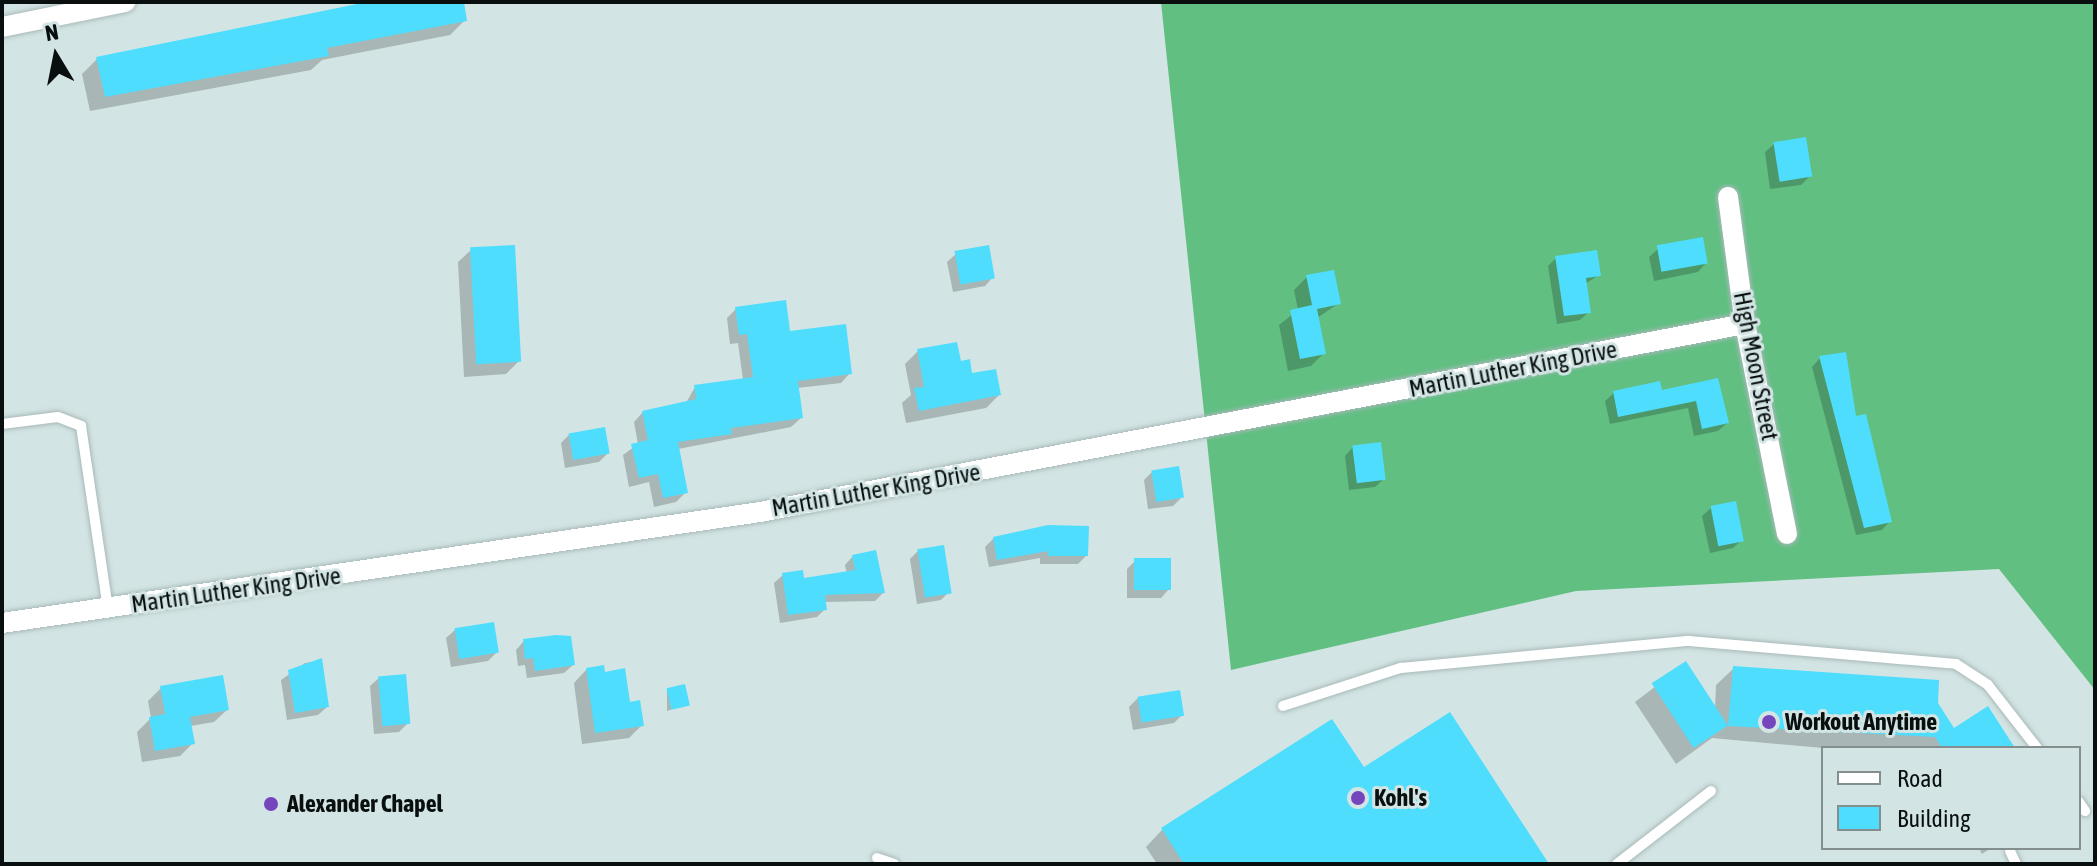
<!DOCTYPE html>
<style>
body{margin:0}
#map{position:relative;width:2097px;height:866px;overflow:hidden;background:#d2e4e3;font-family:"Asap Condensed",sans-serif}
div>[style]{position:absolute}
.forest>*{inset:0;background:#61bf82}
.shadow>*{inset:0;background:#0003}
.building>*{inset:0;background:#4fddfd;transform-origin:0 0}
.roads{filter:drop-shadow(0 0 2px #a9b9b9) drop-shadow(0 0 2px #a9b9b9)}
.lane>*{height:10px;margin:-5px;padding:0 5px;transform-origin:5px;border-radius:5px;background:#fff}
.street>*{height:20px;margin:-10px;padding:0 10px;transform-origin:10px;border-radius:10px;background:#fff}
.dots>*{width:22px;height:22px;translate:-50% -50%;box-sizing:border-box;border:4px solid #d2e4e3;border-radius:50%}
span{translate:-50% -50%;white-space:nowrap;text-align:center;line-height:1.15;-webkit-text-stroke:6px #d2e4e3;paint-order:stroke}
.street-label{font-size:24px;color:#090f0f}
.poi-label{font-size:24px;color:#090f0f;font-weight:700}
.left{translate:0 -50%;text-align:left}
.frame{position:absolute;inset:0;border:4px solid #090f0f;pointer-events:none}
.legend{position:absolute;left:1821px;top:746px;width:260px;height:104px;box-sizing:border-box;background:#d2e4e3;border:2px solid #828f8e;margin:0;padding:10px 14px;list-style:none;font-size:24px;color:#090f0f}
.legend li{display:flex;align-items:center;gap:16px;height:40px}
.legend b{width:40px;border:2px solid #828f8e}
.north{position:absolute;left:16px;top:16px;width:80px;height:80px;-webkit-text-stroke:6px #d2e4e3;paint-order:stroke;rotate:350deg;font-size:22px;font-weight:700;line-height:32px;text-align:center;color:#090f0f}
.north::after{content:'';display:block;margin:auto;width:28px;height:36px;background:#090f0f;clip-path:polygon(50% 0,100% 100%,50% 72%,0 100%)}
</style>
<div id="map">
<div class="forest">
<i style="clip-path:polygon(1161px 2px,2095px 2px,2095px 690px,1999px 569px,1576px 591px,1231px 670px)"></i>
</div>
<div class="shadow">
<i style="clip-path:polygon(381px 2px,462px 2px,465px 20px,450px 35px,322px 60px,311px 70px,90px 111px,82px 74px,97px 59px)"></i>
<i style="clip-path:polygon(1774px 144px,1810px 176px,1801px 185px,1770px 189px,1765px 152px)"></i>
<i style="clip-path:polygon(1658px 249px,1706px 263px,1698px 272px,1654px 281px,1649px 257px)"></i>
<i style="clip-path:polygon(471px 250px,519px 361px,506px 374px,464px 377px,458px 262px)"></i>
<i style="clip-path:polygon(956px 254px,993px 277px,985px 286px,953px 292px,947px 262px)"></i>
<i style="clip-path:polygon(1556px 258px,1599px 275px,1585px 284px,1589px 312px,1580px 320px,1557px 324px,1548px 266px)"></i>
<i style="clip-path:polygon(1307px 277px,1339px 303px,1317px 318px,1324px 353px,1311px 366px,1288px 371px,1279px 325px,1298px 310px,1294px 290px)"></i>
<i style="clip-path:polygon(736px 309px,789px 333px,850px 373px,841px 383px,797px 388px,801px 418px,791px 427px,678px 449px,686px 492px,676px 502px,654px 507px,649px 482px,629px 487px,623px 455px,638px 444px,634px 422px,643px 412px,686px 403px,695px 387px,743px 380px,738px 343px,730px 344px,727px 318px)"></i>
<i style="clip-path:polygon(918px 351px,959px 363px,999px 395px,986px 408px,906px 423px,902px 403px,911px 395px,905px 364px)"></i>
<i style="clip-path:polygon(1820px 358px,1855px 418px,1890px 521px,1882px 530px,1856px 535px,1812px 367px)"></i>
<i style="clip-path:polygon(1717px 380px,1727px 423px,1718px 431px,1694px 436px,1688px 408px,1610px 424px,1605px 401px,1614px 393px,1661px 392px)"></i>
<i style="clip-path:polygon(569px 435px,608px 453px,599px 462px,565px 468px,561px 443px)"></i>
<i style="clip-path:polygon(1353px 447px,1384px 479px,1375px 487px,1349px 490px,1345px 456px)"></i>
<i style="clip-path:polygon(1152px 472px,1182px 497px,1173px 506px,1148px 509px,1144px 480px)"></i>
<i style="clip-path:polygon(1711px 508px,1742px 540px,1733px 548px,1710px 553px,1702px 516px)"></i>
<i style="clip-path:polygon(994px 538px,1086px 556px,1078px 564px,1040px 564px,1040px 558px,989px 567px,985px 547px)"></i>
<i style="clip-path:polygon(918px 551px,949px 592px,941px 600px,917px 604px,910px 559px)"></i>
<i style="clip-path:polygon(853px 556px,883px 593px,875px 601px,824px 602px,825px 609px,817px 617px,780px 623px,774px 583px,783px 575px,802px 580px,847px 574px,845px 565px)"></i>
<i style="clip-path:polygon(1135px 561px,1169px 589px,1161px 598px,1127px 598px,1127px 569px)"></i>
<i style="clip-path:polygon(455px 630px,497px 652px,488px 661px,451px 667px,446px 638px)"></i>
<i style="clip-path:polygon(524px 641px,573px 665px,564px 673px,527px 678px,525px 665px,518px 666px,516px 650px)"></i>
<i style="clip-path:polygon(320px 661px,327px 707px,318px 715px,287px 720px,281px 680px,305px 663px)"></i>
<i style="clip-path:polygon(1685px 664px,1715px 710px,1716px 685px,1733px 669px,1936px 704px,1953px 731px,2013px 748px,1823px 748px,1712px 738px,1676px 764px,1635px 702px)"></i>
<i style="clip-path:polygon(586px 670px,603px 674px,642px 725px,629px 738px,582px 744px,574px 683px)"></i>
<i style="clip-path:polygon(379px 678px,407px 724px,399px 732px,374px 734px,370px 686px)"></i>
<i style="clip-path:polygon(161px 688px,227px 710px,214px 722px,190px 726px,193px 743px,180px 756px,142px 762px,137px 732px,151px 718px,148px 701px)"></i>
<i style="clip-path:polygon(667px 690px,687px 704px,667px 711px)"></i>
<i style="clip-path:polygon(1138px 698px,1182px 715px,1174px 723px,1133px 730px,1129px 707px)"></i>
<i style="clip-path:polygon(1363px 770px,1547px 864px,1157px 864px,1146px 847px,1162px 830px)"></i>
<i style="clip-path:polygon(1979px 848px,1991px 848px,1982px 854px)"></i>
</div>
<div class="building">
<i style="clip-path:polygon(367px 2px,464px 2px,467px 21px,327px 48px,329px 56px,105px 97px,96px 57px)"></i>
<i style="left:1806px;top:137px;width:40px;height:33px;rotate:81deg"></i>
<i style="left:1703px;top:237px;width:27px;height:47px;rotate:80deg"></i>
<i style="left:515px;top:245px;width:117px;height:45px;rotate:87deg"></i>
<i style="left:989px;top:245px;width:34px;height:35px;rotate:80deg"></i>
<i style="clip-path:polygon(1597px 250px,1601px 276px,1586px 278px,1591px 313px,1564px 316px,1555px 256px)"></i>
<i style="clip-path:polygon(1334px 270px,1341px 304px,1317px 309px,1326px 354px,1300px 359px,1290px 310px,1312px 305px,1306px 275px)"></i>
<i style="clip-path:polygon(786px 300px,790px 331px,846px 324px,852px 374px,798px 381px,803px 418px,731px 428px,732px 434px,678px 442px,688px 493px,663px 498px,658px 474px,639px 478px,631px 444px,648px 440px,642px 411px,696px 399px,694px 385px,753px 377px,747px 334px,739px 335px,735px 307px)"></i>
<i style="clip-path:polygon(957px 342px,961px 361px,970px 359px,972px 373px,996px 369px,1001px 395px,919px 411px,914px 388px,924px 387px,917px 349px)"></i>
<i style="clip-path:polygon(1846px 352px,1856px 416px,1866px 414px,1892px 522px,1864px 528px,1819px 356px)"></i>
<i style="clip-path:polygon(1718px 378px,1729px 423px,1702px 429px,1696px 401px,1618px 417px,1613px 391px,1660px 381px,1662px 390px)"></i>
<i style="left:605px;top:427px;width:27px;height:37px;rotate:80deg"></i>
<i style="left:1381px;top:442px;width:38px;height:29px;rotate:83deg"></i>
<i style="left:1179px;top:466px;width:32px;height:28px;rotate:81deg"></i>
<i style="left:1736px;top:501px;width:41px;height:26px;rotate:79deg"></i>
<i style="clip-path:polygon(1048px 525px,1089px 526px,1088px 556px,1048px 556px,1048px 551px,997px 560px,993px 537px)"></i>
<i style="left:944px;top:545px;width:49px;height:27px;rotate:81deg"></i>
<i style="clip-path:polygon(876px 550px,885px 593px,825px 595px,827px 610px,788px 615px,782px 573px,803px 570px,804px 578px,855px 570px,852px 555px)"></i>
<i style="left:1171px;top:558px;width:32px;height:37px;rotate:90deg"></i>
<i style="left:494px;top:622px;width:31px;height:40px;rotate:81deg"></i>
<i style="clip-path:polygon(556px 635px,571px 636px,575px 665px,535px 671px,533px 658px,525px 659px,523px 639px)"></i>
<i style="clip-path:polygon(322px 658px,329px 707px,295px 713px,288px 670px)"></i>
<i style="left:1686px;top:661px;width:77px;height:41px;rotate:57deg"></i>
<i style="clip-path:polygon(604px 665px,605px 672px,625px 668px,630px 702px,640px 700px,644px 726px,595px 733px,586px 668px)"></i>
<i style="clip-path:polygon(1733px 666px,1939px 680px,1938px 703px,1954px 728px,1988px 706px,2015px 748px,1942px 748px,1935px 737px,1728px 726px)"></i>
<i style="left:406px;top:674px;width:50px;height:28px;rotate:85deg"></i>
<i style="clip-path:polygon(223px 675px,229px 710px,190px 717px,195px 744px,155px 751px,149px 717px,165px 714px,160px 686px)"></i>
<i style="left:685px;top:684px;width:22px;height:19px;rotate:77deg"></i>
<i style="left:1180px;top:690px;width:26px;height:43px;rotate:81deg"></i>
<i style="clip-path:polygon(1450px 712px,1549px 864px,1184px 864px,1161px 828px,1332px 719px,1364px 767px)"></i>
</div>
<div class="roads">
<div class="lane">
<i style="left:2px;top:424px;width:56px;rotate:-7.1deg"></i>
<i style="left:58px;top:417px;width:25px;rotate:21deg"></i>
<i style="left:81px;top:426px;width:184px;rotate:81.6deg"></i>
<i style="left:1283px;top:706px;width:124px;rotate:-17.9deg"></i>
<i style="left:1401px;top:668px;width:289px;rotate:-5.4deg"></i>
<i style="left:1689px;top:641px;width:268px;rotate:4.9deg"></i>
<i style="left:1956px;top:664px;width:38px;rotate:33deg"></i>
<i style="left:1988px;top:685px;width:80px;rotate:52.1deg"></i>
<i style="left:2079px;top:802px;width:11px;rotate:56deg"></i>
<i style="left:2010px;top:851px;width:14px;rotate:65deg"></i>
<i style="left:877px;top:858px;width:18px;rotate:19deg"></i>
<i style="left:1617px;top:864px;width:119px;rotate:-37.8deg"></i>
</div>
<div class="street">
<i style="left:2px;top:27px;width:126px;rotate:-11.5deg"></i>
<i style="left:1728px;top:197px;width:128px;rotate:82.4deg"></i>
<i style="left:1745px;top:324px;width:214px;rotate:78.7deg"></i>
<i style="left:2px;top:623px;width:766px;rotate:-8.33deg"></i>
<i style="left:760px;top:512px;width:1003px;rotate:-10.81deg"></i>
</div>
</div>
<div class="dots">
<i style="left:1769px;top:722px;background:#7645bd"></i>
<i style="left:1358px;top:798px;background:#7645bd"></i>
<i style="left:271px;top:804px;background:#7645bd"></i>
</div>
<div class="street-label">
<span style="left:1756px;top:366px;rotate:79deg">High Moon Street</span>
<span style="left:1513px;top:369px;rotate:-11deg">Martin Luther King Drive</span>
<span style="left:876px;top:490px;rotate:-10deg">Martin Luther King Drive</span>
<span style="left:236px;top:590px;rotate:-8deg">Martin Luther King Drive</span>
</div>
<div class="poi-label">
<span class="left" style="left:1785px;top:722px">Workout Anytime</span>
<span class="left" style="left:1374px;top:798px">Kohl's</span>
<span class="left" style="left:287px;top:804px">Alexander Chapel</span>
</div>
<div class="frame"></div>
<ul class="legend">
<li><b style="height:10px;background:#fff"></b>Road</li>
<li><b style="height:22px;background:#4fddfd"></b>Building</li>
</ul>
<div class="north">N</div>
</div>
